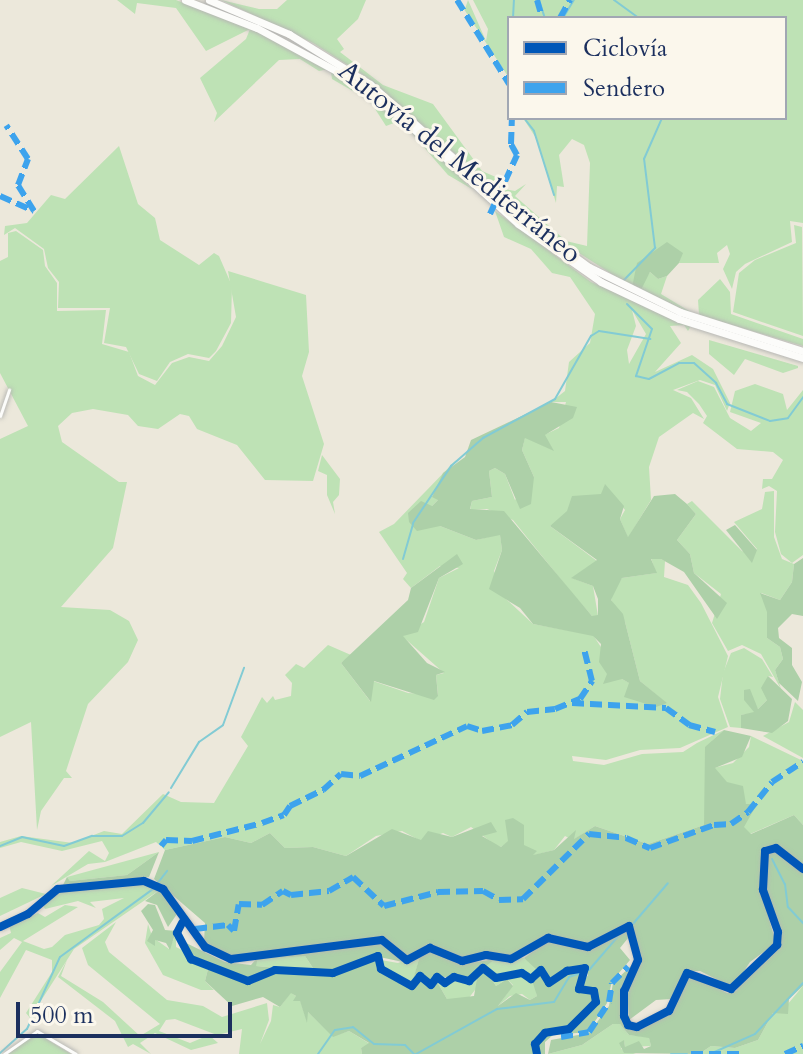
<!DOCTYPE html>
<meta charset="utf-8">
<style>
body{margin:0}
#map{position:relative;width:803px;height:1054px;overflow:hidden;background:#ece8db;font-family:Cardo,serif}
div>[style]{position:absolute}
.green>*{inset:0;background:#bee2b5}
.forest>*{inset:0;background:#add0a8}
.stream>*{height:2px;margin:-1px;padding:0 1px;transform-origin:1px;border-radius:1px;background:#82cbd4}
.roads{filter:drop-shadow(0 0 2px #b7b7b4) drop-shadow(0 0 2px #b7b7b4)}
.street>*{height:3px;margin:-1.5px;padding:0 1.5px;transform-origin:1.5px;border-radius:1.5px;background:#fcfcfa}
.secondary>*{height:5px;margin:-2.5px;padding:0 2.5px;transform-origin:2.5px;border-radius:2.5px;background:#fcfcfa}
.highway>*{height:7px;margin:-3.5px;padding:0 3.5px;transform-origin:3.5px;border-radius:3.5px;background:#fcfcfa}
.quiet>*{height:6px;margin-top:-3px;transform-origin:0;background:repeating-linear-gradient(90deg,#3da3ed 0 12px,transparent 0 18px)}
.cycleway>*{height:8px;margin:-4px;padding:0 4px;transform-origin:4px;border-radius:4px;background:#0057b8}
span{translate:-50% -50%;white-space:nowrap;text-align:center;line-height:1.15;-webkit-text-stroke:6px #fbf7ec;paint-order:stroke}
.street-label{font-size:28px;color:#1b2f5e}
.legend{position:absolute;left:507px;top:16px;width:280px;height:104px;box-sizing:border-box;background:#fbf7ec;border:2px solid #a1a7b3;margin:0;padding:10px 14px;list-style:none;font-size:24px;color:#1b2f5e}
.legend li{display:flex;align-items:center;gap:16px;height:40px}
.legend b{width:40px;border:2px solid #a1a7b3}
.scale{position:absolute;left:16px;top:1002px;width:216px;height:36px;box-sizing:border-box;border:4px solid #1b2f5e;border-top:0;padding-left:10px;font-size:24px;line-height:28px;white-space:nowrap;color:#1b2f5e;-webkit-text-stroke:6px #fbf7ec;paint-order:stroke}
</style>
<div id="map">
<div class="green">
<i style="clip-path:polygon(117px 0,176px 0,260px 33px,328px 69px,319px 71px,300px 59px,279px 60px,214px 122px,217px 113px,200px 78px,246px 39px,250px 29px,206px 51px,176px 8px,137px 3px,135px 14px)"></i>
<i style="clip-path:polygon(221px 0,259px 9px,277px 9px,287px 0,366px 0,358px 19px,337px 39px,344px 49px,340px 52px,383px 85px,433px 104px,482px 171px,498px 178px,499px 192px,368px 78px,313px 43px)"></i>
<i style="clip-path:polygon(458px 0,465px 9px,468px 0,486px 41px,488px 29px,473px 0,803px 0,803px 223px,790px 221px,792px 242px,745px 264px,736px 272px,732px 289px,723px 269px,730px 254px,727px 245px,717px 253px,719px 263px,679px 263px,682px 253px,656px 252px,632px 287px,554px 237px,502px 195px,504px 189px,515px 191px,526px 184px,515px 196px,566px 241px,587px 246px,590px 163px,584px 145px,572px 139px,559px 155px,564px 187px,557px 186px,556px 203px,536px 138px,523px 118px,785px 118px,785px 18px,509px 18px,509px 78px)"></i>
<i style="clip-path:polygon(331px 72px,393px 116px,451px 168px,472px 189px,448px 175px,409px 130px,394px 123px,386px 126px,370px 101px,332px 79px)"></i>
<i style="clip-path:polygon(119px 146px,138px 204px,155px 218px,160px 240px,199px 265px,214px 253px,219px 256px,232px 286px,231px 323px,216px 351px,209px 358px,188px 354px,170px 362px,157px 381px,139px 374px,126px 347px,104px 343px,110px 308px,58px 308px,59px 282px,48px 268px,44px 249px,15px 228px,4px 235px,5px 226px,27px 223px,51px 195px,65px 199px)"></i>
<i style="clip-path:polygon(evenodd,495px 211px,591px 282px,691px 326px,688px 331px,684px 325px,670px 326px,681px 343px,655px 372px,692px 355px,713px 369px,730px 403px,727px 411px,715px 385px,700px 380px,673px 390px,691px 398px,704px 419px,693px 413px,659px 437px,649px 467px,651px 500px,628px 538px,620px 519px,625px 510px,605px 485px,602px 494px,550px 526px,597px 561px,572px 578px,593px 586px,598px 616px,592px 616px,571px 592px,513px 520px,487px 509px,470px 510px,472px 501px,492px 497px,489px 471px,495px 468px,505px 474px,515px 500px,534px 477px,522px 450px,525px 437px,553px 450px,544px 435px,559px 428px,566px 402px,551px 402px,565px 391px,569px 362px,590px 343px,595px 314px,570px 277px,552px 273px,531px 249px,504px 237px,495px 211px,632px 310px,646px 334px,629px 364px,627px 350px,636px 326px,632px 310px)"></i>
<i style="clip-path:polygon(794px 225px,802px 227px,803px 336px,733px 312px,739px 273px,755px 260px,796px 243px)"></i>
<i style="clip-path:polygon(16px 231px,43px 250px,45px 266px,57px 283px,57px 311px,106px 310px,102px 344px,129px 352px,138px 376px,155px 385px,172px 363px,189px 357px,209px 361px,222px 346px,236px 317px,228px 271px,306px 295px,309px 352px,302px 376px,324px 444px,313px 481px,265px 480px,237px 445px,197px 429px,189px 416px,180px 414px,158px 429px,138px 426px,128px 415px,93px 409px,72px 413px,58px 426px,62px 442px,119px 482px,127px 482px,113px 548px,61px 607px,110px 610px,129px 621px,138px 640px,128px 662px,88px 704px,66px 771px,72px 778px,64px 778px,41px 811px,37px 830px,31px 722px,0 737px,0 439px,28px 426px,0 373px,0 261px,8px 257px,8px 233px)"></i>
<i style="clip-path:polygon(650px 272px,658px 279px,667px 276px,661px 294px,694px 314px,638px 290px)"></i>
<i style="clip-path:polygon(720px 279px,730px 292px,731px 314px,803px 339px,803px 346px,699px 315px,698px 300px)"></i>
<i style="clip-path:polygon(709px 340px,798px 366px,798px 368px,783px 373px,745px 359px,734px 375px,709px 354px)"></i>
<i style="clip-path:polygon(698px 381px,714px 387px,730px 418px,751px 431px,761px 423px,730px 412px,735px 391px,755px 384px,783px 394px,787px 410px,803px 390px,803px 555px,792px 563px,781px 554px,775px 532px,777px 491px,769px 486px,762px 489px,763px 479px,772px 479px,783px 460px,773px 452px,737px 449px,703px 423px,707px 416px,699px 404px,687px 392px,677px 390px)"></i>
<i style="clip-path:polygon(322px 455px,340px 479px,339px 495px,333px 502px,335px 514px,327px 495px,327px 475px,318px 471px)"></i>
<i style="clip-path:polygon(456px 460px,432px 496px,439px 499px,432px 506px,440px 526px,476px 540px,500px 534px,502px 550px,494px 571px,506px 599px,533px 624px,593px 635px,622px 679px,666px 703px,640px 681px,625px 622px,611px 600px,613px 591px,622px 578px,656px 573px,651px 558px,661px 559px,665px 561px,664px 577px,688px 585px,701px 603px,728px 656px,718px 697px,728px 727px,680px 748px,640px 750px,606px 760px,572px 756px,573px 761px,604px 765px,642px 754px,683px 752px,697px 743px,724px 730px,712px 741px,704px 825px,648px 844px,595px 826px,573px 840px,565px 836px,554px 850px,531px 856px,508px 842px,501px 847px,494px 844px,471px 827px,452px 837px,443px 833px,421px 841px,402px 831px,376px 836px,346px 856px,313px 847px,285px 848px,270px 833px,251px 843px,225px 837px,165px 850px,156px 842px,105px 862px,88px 864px,51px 886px,89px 851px,105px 861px,109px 853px,102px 841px,62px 851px,21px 842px,0 848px,0 842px,21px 836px,73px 843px,104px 831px,122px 834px,163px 794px,181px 802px,214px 803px,248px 746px,241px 737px,262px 697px,267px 703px,273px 696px,275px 700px,291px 696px,292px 683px,285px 675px,296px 664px,304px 668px,328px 645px,351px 655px,341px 663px,370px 701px,373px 681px,408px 693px,438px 695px,436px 675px,444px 673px,402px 636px,424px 622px,439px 578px,459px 568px,440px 566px,411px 588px,403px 579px,407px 573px,379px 532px,394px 524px)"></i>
<i style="clip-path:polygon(774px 491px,774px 537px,782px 559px,794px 564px,792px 582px,780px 600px,761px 593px,768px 612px,767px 638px,780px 647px,783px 659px,775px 670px,781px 689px,761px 654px,742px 645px,728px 651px,712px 623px,721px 594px,694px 573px,690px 554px,677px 540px,696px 514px,687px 504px,692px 501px,742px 551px,753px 555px,757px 549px,734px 522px,762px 509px,765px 492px)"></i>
<i style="clip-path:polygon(744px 648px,762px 659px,773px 677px,768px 676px,767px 700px,758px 709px,750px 697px,755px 713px,741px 715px,741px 728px,730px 727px,720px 699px,723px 673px,731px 653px)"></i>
<i style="clip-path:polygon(795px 702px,803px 710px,803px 758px,763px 736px,789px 722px)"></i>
<i style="clip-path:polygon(751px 736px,803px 761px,803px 825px,794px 815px,750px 834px,743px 827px,746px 804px,714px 768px,733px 763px,749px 747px)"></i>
<i style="clip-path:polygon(159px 852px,127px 875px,70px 881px,67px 877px)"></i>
<i style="clip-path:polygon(147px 882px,161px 889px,74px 949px,30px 1018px,26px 1013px,52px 972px,52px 960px,26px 950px,0 998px,0 972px,22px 942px,14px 938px,0 950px,0 938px,11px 933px,9px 925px,38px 913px,45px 917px,65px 905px,78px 907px,23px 941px,44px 949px,52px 947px,65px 935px,99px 925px,104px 919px,102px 909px,124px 898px,90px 902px,96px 908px,78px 901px,45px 909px,42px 904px,55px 893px)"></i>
<i style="clip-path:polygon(22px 888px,46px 894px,0 916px,0 898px)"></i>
<i style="clip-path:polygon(116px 922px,105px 942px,109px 952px,167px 1000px,203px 1006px,222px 1017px,267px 1003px,269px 1020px,260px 1044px,271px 1021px,273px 1005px,280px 1007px,291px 992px,300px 1000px,307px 1021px,307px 1011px,333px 1036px,349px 1031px,370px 1044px,361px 1048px,362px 1054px,239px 1054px,242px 1029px,217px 1035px,175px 1019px,166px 1020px,159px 1031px,190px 1043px,209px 1035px,218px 1043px,191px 1050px,155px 1033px,140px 1043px,151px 1054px,133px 1044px,128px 1047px,115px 1021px,58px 977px,67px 960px,61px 976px,103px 1002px,140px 1036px,160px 1024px,88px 965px,82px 948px)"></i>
<i style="clip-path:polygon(148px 924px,155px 945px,155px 939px,169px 949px,176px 934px,176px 947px,182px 950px,181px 944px,191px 960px,208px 969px,205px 981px,214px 990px,201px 990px,163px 975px,145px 943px)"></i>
<i style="clip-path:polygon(269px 955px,305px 956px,315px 971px,255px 966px,258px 957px)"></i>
<i style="clip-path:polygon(420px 955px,412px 985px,381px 968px,381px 960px,398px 963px)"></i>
<i style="clip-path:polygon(524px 958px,537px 968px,532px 977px,521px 972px,498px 977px,481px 967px,495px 959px)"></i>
<i style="clip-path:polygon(478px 973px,478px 986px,468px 999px,447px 999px,436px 980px,470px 982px)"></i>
<i style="clip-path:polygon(488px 973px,496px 979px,522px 974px,535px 982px,537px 996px,530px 1000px,522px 994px,510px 996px,498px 1006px,513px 985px,507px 979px,496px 986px)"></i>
<i style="clip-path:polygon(803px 986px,803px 1054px,699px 1054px,711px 1046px,735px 1048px,758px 1040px,773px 1013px,782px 1011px)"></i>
<i style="clip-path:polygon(613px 1024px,620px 1024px,629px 1035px,649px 1037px,651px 1046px,625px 1047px,624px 1041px,621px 1049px,636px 1054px,548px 1054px,582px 1045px)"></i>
<i style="clip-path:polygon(34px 1034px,40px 1035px,71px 1054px,8px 1054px)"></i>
</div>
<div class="forest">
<i style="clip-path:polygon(667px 242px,683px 253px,679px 263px,667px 276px,658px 279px,650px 272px,642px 288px,632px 287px,637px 263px)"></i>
<i style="clip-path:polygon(551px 402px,577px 407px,573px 418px,545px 435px,554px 451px,525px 438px,522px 450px,534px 477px,531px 504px,520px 509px,505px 474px,495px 468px,489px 471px,492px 497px,472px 501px,470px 509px,504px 511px,592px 616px,598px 615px,598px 599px,593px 586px,571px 578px,597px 560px,550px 526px,567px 511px,572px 496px,601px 494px,605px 484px,624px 506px,620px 519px,628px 537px,654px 496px,675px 494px,687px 504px,696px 514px,677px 540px,690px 554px,694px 573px,727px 603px,717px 619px,684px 572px,661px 559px,651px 559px,657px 573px,622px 578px,611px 600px,623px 614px,640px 681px,667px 703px,656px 707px,624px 697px,629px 683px,622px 679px,603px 684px,607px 674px,599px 662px,601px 644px,593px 636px,533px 624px,520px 608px,489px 589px,502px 550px,500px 535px,476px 540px,440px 526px,417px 531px,409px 522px,408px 513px,421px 501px,432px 506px,438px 500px,432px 497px,443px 473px,465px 457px,471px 440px)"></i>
<i style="clip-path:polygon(735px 525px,757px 550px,752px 563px,726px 530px)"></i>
<i style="clip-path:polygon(457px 554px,463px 564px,439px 578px,418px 632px,403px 636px,427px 663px,445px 672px,436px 675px,438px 696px,434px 700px,374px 681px,371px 702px,341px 663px,408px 600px,411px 588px)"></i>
<i style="clip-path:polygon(803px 558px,803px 616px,792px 614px,778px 628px,779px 638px,792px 648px,792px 665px,802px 682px,798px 701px,779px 683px,775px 670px,783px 659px,780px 647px,767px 638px,767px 612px,760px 593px,780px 600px,792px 582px,794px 564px)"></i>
<i style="clip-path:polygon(768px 676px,792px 699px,788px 721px,772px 733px,741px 728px,741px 715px,754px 712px,744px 700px,744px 690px,750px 689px,758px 709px,767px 700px,761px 688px)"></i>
<i style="clip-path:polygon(724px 730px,751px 736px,742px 757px,715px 768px,727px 782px,743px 786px,746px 804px,757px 804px,744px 827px,751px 834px,794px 815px,803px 825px,803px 867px,777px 846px,764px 847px,761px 891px,776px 943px,750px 962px,737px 982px,732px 987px,700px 971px,684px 971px,671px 999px,656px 1000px,629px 1020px,627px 988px,641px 958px,630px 924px,586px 945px,552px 935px,508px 958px,483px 953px,461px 959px,428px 944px,406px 958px,387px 939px,377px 938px,231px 957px,204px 942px,205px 923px,154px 879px,165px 850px,225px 837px,251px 843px,270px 833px,285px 848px,313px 847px,346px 856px,392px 829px,421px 840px,428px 831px,452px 837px,491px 822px,497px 832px,482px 836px,501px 847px,508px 841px,505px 820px,513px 818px,524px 825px,524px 845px,537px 851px,533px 855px,554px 850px,576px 830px,574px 839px,595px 826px,648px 844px,704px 825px,705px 747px)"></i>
<i style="clip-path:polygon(773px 849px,803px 871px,803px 986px,789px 999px,788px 1014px,773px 1013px,758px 1040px,735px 1048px,711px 1046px,699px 1054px,624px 1053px,619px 1043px,624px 1040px,625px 1047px,639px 1041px,644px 1049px,651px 1046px,649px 1038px,629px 1035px,620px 1024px,613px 1024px,582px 1045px,548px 1054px,551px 1040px,589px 1033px,609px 1006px,613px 983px,633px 964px,622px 1014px,631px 1029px,670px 1011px,690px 974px,727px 993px,736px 991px,749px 969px,781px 938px,764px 889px,766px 852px)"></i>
<i style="clip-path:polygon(159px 852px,149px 877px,63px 885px,67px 877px,70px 881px,127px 875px)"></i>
<i style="clip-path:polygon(161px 889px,177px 914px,168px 927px,157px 905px,145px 901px)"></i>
<i style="clip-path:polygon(148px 904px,155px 905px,165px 930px,176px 931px,170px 950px,166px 943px,155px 940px,155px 946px,147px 941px,153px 930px,141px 911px)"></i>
<i style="clip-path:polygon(626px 927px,633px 932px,620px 948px,630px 960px,612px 981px,607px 1003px,588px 1032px,553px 1035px,545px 1042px,545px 1054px,539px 1054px,539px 1041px,554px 1031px,570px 1029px,599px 997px,593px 989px,580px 988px,588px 975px,586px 965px,549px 981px,524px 958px,550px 939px,590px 949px)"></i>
<i style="clip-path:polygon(182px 941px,225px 962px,251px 965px,258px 957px,256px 966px,277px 968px,251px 979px,232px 976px,193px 958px)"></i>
<i style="clip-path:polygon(381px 942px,403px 962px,370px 955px,332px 972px,315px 971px,305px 956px,269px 958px)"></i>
<i style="clip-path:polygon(433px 950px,463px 964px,495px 959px,468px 980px,437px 976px,429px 984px,417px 975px,413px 980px,420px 955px)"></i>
<i style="clip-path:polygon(378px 956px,382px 972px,413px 987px,420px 977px,430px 986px,436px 980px,447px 999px,474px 996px,478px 973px,485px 969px,496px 986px,507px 979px,513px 986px,498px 1006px,516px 993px,530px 1000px,537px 996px,532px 980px,541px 972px,551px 984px,566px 972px,584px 969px,577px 988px,596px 997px,570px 1027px,543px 1033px,533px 1043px,535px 1054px,362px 1054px,361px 1048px,369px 1043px,349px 1031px,333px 1037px,308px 1012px,307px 1023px,300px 1001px,293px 1001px,296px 996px,291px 993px,280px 1007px,263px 997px,232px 1006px,205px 981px,208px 969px,248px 982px,275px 971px,333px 975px)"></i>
</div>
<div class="stream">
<i style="left:539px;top:0;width:19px;rotate:72deg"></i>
<i style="left:614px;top:0;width:31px;rotate:36deg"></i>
<i style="left:513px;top:18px;width:18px;rotate:-87deg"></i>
<i style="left:563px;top:18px;width:21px;rotate:-59deg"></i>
<i style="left:524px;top:118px;width:16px;rotate:52deg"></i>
<i style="left:534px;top:131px;width:67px;rotate:72.6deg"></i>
<i style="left:624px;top:280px;width:45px;rotate:-45.9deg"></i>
<i style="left:655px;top:248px;width:90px;rotate:-97deg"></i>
<i style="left:644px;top:159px;width:45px;rotate:-66.3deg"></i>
<i style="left:627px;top:304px;width:35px;rotate:45deg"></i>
<i style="left:652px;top:329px;width:50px;rotate:108.8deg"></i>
<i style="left:636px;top:376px;width:13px;rotate:13deg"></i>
<i style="left:649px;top:379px;width:34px;rotate:-28deg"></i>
<i style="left:679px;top:363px;width:15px"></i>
<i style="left:694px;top:363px;width:30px;rotate:42deg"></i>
<i style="left:716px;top:383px;width:24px;rotate:62deg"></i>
<i style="left:727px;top:404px;width:46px;rotate:21.6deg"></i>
<i style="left:770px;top:421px;width:18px;rotate:-9deg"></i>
<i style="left:788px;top:418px;width:26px;rotate:-54deg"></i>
<i style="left:403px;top:559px;width:37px;rotate:-74deg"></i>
<i style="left:413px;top:523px;width:69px;rotate:-56.3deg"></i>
<i style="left:451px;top:466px;width:43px;rotate:-41.2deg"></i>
<i style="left:483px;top:438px;width:82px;rotate:-28.4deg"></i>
<i style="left:555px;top:399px;width:73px;rotate:-60.3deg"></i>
<i style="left:591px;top:336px;width:9px;rotate:-32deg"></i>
<i style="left:599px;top:331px;width:52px;rotate:8.9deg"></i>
<i style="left:171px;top:788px;width:54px;rotate:-58.7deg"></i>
<i style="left:199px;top:742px;width:29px;rotate:-35deg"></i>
<i style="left:223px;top:725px;width:61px;rotate:-69.8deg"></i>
<i style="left:0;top:846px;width:24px;rotate:-22deg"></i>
<i style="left:22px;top:837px;width:43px;rotate:12.1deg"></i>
<i style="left:64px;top:846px;width:30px;rotate:-20deg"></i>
<i style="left:92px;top:836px;width:30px"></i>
<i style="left:122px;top:836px;width:25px;rotate:-32deg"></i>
<i style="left:143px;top:823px;width:40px;rotate:-50deg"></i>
<i style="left:772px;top:859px;width:28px;rotate:63deg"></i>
<i style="left:785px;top:884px;width:23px;rotate:83deg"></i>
<i style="left:788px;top:907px;width:22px;rotate:47deg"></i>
<i style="left:632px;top:925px;width:55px;rotate:-49.4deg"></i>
<i style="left:589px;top:970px;width:49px;rotate:-49.1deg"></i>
<i style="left:0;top:1053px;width:36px;rotate:-42deg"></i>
<i style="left:27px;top:1029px;width:79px;rotate:-65.4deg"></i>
<i style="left:60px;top:957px;width:115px;rotate:-36.2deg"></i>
<i style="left:153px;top:889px;width:23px;rotate:-52deg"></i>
<i style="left:318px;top:1054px;width:29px;rotate:-55deg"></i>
<i style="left:335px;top:1030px;width:18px;rotate:-9deg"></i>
<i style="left:353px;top:1027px;width:27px;rotate:39deg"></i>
<i style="left:374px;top:1044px;width:31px;rotate:2deg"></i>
<i style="left:405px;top:1045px;width:13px;rotate:45deg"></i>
<i style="left:416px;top:1054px;width:93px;rotate:-29.1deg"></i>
<i style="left:497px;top:1009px;width:57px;rotate:-7deg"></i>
<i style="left:554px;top:1002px;width:29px;rotate:-59deg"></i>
<i style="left:569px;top:977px;width:18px;rotate:-19deg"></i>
<i style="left:671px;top:1054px;width:16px"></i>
<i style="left:710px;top:1054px;width:49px;rotate:-24deg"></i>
<i style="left:755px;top:1034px;width:70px;rotate:-46.7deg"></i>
</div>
<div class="roads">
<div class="street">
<i style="left:0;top:416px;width:28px;rotate:-71deg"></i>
<i style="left:4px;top:1054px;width:40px;rotate:-34.9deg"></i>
<i style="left:37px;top:1031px;width:45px;rotate:30.5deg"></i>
</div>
<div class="secondary">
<i style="left:0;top:927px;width:31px;rotate:-25deg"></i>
<i style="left:28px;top:914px;width:39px;rotate:-40deg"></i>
<i style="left:58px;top:889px;width:86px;rotate:-5.3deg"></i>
<i style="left:144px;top:881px;width:21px;rotate:23deg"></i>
<i style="left:163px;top:889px;width:72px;rotate:54.1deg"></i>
<i style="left:205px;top:947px;width:29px;rotate:25deg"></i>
<i style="left:231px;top:959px;width:152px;rotate:-7.2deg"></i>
<i style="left:382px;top:940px;width:32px;rotate:39deg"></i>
<i style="left:407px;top:960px;width:26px;rotate:-28deg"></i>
<i style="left:430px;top:948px;width:35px;rotate:22deg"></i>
<i style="left:462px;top:961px;width:25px;rotate:-14deg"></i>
<i style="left:486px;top:955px;width:25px;rotate:9deg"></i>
<i style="left:511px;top:959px;width:43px;rotate:-29.6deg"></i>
<i style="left:548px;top:938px;width:41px;rotate:12.7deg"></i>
<i style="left:588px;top:947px;width:46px;rotate:-27.1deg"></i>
<i style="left:629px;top:926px;width:35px;rotate:75deg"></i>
<i style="left:638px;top:960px;width:34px;rotate:114deg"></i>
<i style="left:624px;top:991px;width:25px;rotate:90deg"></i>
<i style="left:624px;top:1016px;width:10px;rotate:66deg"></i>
<i style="left:628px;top:1025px;width:9px;rotate:13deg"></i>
<i style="left:637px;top:1027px;width:36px;rotate:-27deg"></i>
<i style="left:669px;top:1011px;width:42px;rotate:-64.7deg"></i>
<i style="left:687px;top:973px;width:47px;rotate:20deg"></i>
<i style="left:731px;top:989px;width:64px;rotate:-43.7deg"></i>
<i style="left:777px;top:945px;width:13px;rotate:-86deg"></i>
<i style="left:778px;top:932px;width:45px;rotate:-109.7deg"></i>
<i style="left:763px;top:890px;width:39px;rotate:-87deg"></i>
<i style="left:765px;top:851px;width:11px;rotate:-15deg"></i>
<i style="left:776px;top:848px;width:34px;rotate:38deg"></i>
</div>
<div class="highway">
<i style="left:185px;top:0;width:77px;rotate:21.3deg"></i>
<i style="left:257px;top:28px;width:92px;rotate:28.5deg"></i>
<i style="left:338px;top:72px;width:74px;rotate:35.6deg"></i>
<i style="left:398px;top:115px;width:162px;rotate:42.2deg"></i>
<i style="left:518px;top:224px;width:101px;rotate:34.9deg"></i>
<i style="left:601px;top:282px;width:86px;rotate:25.4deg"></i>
<i style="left:679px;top:319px;width:130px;rotate:17.5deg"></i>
<i style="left:209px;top:0;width:87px;rotate:23deg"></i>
<i style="left:289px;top:34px;width:95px;rotate:31.7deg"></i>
<i style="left:370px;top:84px;width:198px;rotate:41.5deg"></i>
<i style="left:518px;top:215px;width:88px;rotate:36.2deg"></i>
<i style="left:589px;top:267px;width:102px;rotate:26.3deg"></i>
<i style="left:680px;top:312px;width:129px;rotate:17.6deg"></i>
</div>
</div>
<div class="quiet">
<i style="left:457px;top:0;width:99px;rotate:58.2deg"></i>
<i style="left:537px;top:0;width:19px;rotate:74deg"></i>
<i style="left:560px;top:18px;width:21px;rotate:-61deg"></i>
<i style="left:0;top:196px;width:37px;rotate:24deg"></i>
<i style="left:34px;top:211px;width:31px;rotate:-122deg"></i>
<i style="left:18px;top:185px;width:28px;rotate:-69deg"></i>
<i style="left:28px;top:159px;width:40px;rotate:-122.9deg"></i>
<i style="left:490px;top:214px;width:65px;rotate:-65.4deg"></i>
<i style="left:517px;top:155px;width:13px;rotate:-119deg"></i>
<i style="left:511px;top:144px;width:26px;rotate:-88deg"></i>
<i style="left:572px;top:703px;width:94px;rotate:3deg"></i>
<i style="left:666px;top:708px;width:29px;rotate:36deg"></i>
<i style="left:689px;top:725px;width:27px;rotate:15deg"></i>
<i style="left:161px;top:846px;width:8px;rotate:-50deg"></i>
<i style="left:166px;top:840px;width:26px;rotate:2deg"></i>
<i style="left:192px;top:841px;width:72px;rotate:-14.4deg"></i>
<i style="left:262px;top:823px;width:23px;rotate:-20deg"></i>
<i style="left:284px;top:815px;width:11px;rotate:-56deg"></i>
<i style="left:290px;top:806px;width:37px;rotate:-26deg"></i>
<i style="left:323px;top:790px;width:24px;rotate:-42deg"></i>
<i style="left:341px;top:774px;width:19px;rotate:6deg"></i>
<i style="left:360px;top:776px;width:118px;rotate:-25deg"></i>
<i style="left:467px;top:726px;width:16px;rotate:18deg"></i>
<i style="left:482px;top:731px;width:31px;rotate:-11deg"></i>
<i style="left:512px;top:725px;width:20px;rotate:-41deg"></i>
<i style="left:527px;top:712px;width:28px;rotate:-6deg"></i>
<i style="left:555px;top:709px;width:27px;rotate:-22deg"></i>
<i style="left:580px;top:699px;width:22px;rotate:-56deg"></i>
<i style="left:592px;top:681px;width:32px;rotate:-104deg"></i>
<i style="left:195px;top:929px;width:33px;rotate:-7deg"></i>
<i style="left:228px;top:925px;width:8px;rotate:45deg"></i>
<i style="left:234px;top:931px;width:27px;rotate:-80deg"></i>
<i style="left:239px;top:904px;width:23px;rotate:2deg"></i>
<i style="left:262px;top:905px;width:25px;rotate:-34deg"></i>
<i style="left:283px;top:891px;width:9px;rotate:27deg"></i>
<i style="left:291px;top:895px;width:38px;rotate:-6deg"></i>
<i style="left:329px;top:891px;width:28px;rotate:-30deg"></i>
<i style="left:353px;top:877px;width:42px;rotate:43.1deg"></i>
<i style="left:384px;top:906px;width:56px;rotate:-14.5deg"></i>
<i style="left:438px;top:892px;width:45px;rotate:-1.3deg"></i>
<i style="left:483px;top:891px;width:18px;rotate:29deg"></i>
<i style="left:499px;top:900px;width:24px;rotate:-2deg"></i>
<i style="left:523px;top:899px;width:93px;rotate:-44.6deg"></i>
<i style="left:589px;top:834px;width:37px;rotate:6deg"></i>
<i style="left:626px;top:838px;width:26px;rotate:23deg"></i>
<i style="left:650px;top:848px;width:68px;rotate:-19.8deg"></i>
<i style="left:714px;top:825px;width:17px;rotate:-3deg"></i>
<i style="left:731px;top:824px;width:21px;rotate:-35deg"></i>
<i style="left:748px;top:812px;width:38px;rotate:-51deg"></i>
<i style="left:772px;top:782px;width:37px;rotate:-33deg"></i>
<i style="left:561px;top:1037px;width:28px;rotate:-10deg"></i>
<i style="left:589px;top:1032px;width:36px;rotate:-56deg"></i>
<i style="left:609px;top:1002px;width:19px;rotate:-81deg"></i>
<i style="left:612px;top:983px;width:23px;rotate:-45deg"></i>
<i style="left:691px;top:1054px;width:48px"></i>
<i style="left:785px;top:1054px;width:20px;rotate:-24deg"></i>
</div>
<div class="cycleway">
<i style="left:182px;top:923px;width:11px;rotate:117deg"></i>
<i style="left:177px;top:933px;width:30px;rotate:62deg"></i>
<i style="left:191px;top:959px;width:61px;rotate:21.1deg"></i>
<i style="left:248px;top:981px;width:29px;rotate:-22deg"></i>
<i style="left:275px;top:970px;width:58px;rotate:3deg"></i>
<i style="left:333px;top:973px;width:48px;rotate:-20.7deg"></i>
<i style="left:378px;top:956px;width:13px;rotate:77deg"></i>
<i style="left:381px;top:969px;width:35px;rotate:29deg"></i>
<i style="left:412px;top:986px;width:13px;rotate:-51deg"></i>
<i style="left:420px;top:976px;width:14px;rotate:39deg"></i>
<i style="left:431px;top:985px;width:10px;rotate:-53deg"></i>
<i style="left:437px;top:977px;width:10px;rotate:37deg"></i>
<i style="left:445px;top:983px;width:11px;rotate:-34deg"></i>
<i style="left:454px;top:977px;width:16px;rotate:15deg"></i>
<i style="left:469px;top:981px;width:19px;rotate:-43deg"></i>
<i style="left:483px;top:968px;width:16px;rotate:38deg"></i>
<i style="left:496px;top:978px;width:26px;rotate:-11deg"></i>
<i style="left:522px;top:973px;width:11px;rotate:34deg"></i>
<i style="left:531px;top:979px;width:13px;rotate:-42deg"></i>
<i style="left:541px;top:970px;width:15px;rotate:58deg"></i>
<i style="left:549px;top:983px;width:22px;rotate:-34deg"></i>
<i style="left:567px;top:971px;width:18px;rotate:-9deg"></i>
<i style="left:585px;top:968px;width:22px;rotate:106deg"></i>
<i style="left:579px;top:989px;width:15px;rotate:8deg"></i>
<i style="left:594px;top:991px;width:11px;rotate:80deg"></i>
<i style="left:596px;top:1002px;width:38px;rotate:135deg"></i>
<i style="left:569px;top:1029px;width:24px;rotate:171deg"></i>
<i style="left:545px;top:1033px;width:15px;rotate:132deg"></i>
<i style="left:535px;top:1044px;width:10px;rotate:79deg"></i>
<i style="left:0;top:927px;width:31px;rotate:-25deg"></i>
<i style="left:28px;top:914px;width:39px;rotate:-40deg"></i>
<i style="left:58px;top:889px;width:86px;rotate:-5.3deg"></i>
<i style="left:144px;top:881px;width:21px;rotate:23deg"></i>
<i style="left:163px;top:889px;width:72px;rotate:54.1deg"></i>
<i style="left:205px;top:947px;width:29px;rotate:25deg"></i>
<i style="left:231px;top:959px;width:152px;rotate:-7.2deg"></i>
<i style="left:382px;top:940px;width:32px;rotate:39deg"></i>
<i style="left:407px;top:960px;width:26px;rotate:-28deg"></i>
<i style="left:430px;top:948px;width:35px;rotate:22deg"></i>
<i style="left:462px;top:961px;width:25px;rotate:-14deg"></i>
<i style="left:486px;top:955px;width:25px;rotate:9deg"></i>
<i style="left:511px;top:959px;width:43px;rotate:-29.6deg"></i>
<i style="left:548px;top:938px;width:41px;rotate:12.7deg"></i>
<i style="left:588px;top:947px;width:46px;rotate:-27.1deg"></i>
<i style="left:629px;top:926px;width:35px;rotate:75deg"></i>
<i style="left:638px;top:960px;width:34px;rotate:114deg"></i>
<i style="left:624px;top:991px;width:25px;rotate:90deg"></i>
<i style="left:624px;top:1016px;width:10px;rotate:66deg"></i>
<i style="left:628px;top:1025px;width:9px;rotate:13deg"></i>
<i style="left:637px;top:1027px;width:36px;rotate:-27deg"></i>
<i style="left:669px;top:1011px;width:42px;rotate:-64.7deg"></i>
<i style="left:687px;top:973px;width:47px;rotate:20deg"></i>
<i style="left:731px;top:989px;width:64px;rotate:-43.7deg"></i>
<i style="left:777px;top:945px;width:13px;rotate:-86deg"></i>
<i style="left:778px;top:932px;width:45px;rotate:-109.7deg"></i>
<i style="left:763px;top:890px;width:39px;rotate:-87deg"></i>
<i style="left:765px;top:851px;width:11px;rotate:-15deg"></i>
<i style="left:776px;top:848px;width:34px;rotate:38deg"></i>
</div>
<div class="street-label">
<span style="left:460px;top:162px;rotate:39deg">Autovía del Mediterráneo</span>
</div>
<ul class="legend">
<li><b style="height:10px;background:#0057b8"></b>Ciclovía</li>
<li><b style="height:10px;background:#3da3ed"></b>Sendero</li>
</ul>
<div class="scale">500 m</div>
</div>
